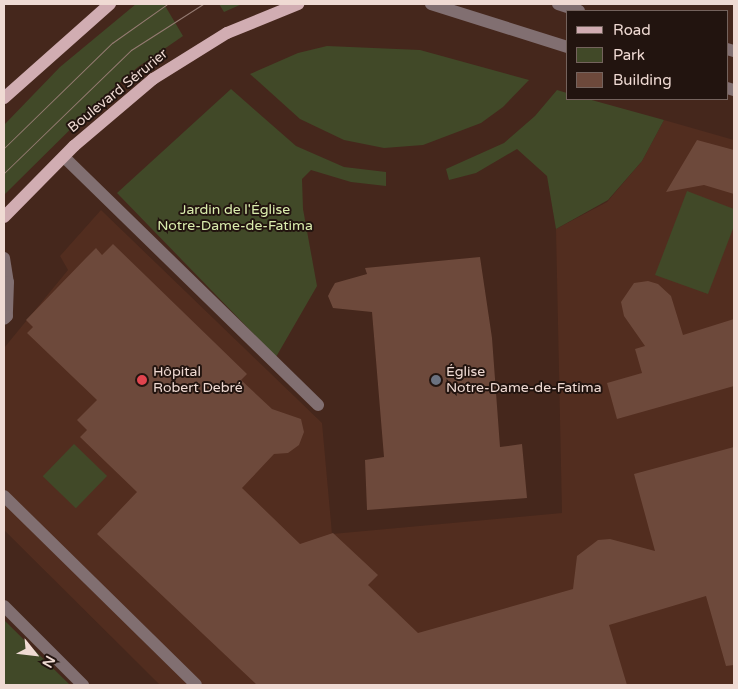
<!DOCTYPE html>
<meta charset="utf-8">
<style>
body{margin:0}
#map{position:relative;width:738px;height:689px;overflow:hidden;background:#45271c;font-family:"Varela Round",sans-serif}
div>[style]{position:absolute}
.built>*{inset:0;background:#522d1f}
.green>*{inset:0;background:#414928;transform-origin:0 0}
.building>*{inset:0;background:#6d493b}
.minor>*{height:12px;margin:-6px;padding:0 6px;transform-origin:6px;border-radius:6px;background:#816f71}
.major>*{height:12px;margin:-6px;padding:0 6px;transform-origin:6px;border-radius:6px;background:#d1adb2}
.tram>*{height:1px;margin:-0.5px;padding:0 0.5px;transform-origin:0.5px;border-radius:0.5px;background:#957b72}
.dots>*{width:14px;height:14px;translate:-50% -50%;box-sizing:border-box;border:2px solid #22140f;border-radius:50%}
span{translate:-50% -50%;white-space:nowrap;text-align:center;line-height:1.15;-webkit-text-stroke:4px #22140f;paint-order:stroke}
.street-label{font-size:14px;color:#efdad3}
.park-label{font-size:14px;color:#daecad}
.poi-label{font-size:14px;color:#efdad3}
.left{translate:0 -50%;text-align:left}
.frame{position:absolute;inset:0;border:5px solid #efdad3;pointer-events:none}
.legend{position:absolute;left:566px;top:10px;width:162px;height:90px;box-sizing:border-box;background:#22140f;border:1px solid #74635d;margin:0;padding:6px 9px;list-style:none;font-size:15px;color:#efdad3}
.legend li{display:flex;align-items:center;gap:10px;height:25px}
.legend b{width:25px;border:1px solid #74635d}
.north{position:absolute;left:10px;top:629px;width:50px;height:50px;-webkit-text-stroke:4px #22140f;paint-order:stroke;rotate:119deg;font-size:14px;font-weight:700;line-height:20px;text-align:center;color:#efdad3}
.north::after{content:'';display:block;margin:auto;width:18px;height:22px;background:#efdad3;clip-path:polygon(50% 0,100% 100%,50% 72%,0 100%)}
</style>
<div id="map">
<div class="built">
<i style="clip-path:polygon(664px 120px,734px 140px,734px 685px,160px 685px,4px 530px,4px 348px,68px 270px,60px 256px,101px 210px,322px 423px,332px 534px,562px 513px,556px 229px,607px 202px,642px 161px)"></i>
</div>
<div class="green">
<i style="clip-path:polygon(136px 4px,164px 4px,183px 36px,138px 67px,98px 102px,4px 195px,4px 125px,60px 67px)"></i>
<i style="clip-path:polygon(219px 4px,242px 4px,224px 12px)"></i>
<i style="clip-path:polygon(327px 46px,420px 50px,529px 80px,503px 107px,481px 123px,423px 145px,384px 148px,344px 140px,300px 119px,250px 74px,298px 53px)"></i>
<i style="clip-path:polygon(231px 89px,296px 146px,344px 167px,386px 172px,386px 186px,351px 182px,311px 170px,302px 179px,303px 209px,317px 286px,276px 357px,117px 193px)"></i>
<i style="clip-path:polygon(557px 90px,567px 93px,567px 99px,588px 99px,664px 120px,642px 161px,608px 200px,556px 229px,547px 176px,517px 149px,476px 173px,449px 180px,446px 169px,504px 143px,535px 116px)"></i>
<i style="clip-path:polygon(687px 191px,734px 209px,734px 226px,708px 294px,655px 275px)"></i>
<i style="left:74px;top:444px;width:46px;height:45px;rotate:44deg"></i>
<i style="clip-path:polygon(4px 620px,70px 685px,4px 685px)"></i>
</div>
<div class="building">
<i style="clip-path:polygon(697px 140px,734px 150px,734px 194px,704px 185px,666px 192px)"></i>
<i style="clip-path:polygon(113px 244px,247px 374px,241px 380px,272px 409px,301px 419px,304px 432px,299px 445px,288px 453px,274px 454px,242px 488px,300px 544px,333px 533px,378px 575px,368px 585px,418px 633px,573px 589px,577px 556px,598px 540px,610px 539px,655px 551px,634px 474px,734px 447px,734px 665px,726px 666px,706px 596px,609px 625px,627px 685px,257px 685px,97px 534px,137px 492px,80px 437px,87px 430px,77px 420px,97px 400px,27px 333px,33px 327px,26px 320px,86px 258px,96px 248px,102px 255px)"></i>
<i style="clip-path:polygon(480px 257px,492px 338px,500px 447px,522px 444px,527px 498px,367px 510px,365px 460px,384px 457px,372px 312px,333px 308px,328px 296px,331px 290px,335px 283px,367px 274px,365px 268px)"></i>
<i style="clip-path:polygon(648px 281px,658px 284px,671px 296px,683px 335px,734px 319px,734px 386px,617px 419px,607px 383px,642px 373px,635px 349px,645px 346px,624px 316px,621px 302px,634px 283px)"></i>
</div>
<div class="minor">
<i style="left:431px;top:4px;width:143px;rotate:17.5deg"></i>
<i style="left:558px;top:4px;width:22px;rotate:18deg"></i>
<i style="left:727px;top:49px;width:7px;rotate:16deg"></i>
<i style="left:727px;top:88px;width:7px;rotate:16deg"></i>
<i style="left:64px;top:157px;width:355px;rotate:44.3deg"></i>
<i style="left:4px;top:258px;width:24px;rotate:81deg"></i>
<i style="left:8px;top:282px;width:34px;rotate:92deg"></i>
<i style="left:7px;top:316px;width:4px;rotate:135deg"></i>
<i style="left:4px;top:496px;width:269px;rotate:44.5deg"></i>
<i style="left:4px;top:606px;width:112px;rotate:45deg"></i>
</div>
<div class="major">
<i style="left:4px;top:98px;width:142px;rotate:-41.6deg"></i>
<i style="left:4px;top:217px;width:100px;rotate:-45.4deg"></i>
<i style="left:74px;top:146px;width:104px;rotate:-40.3deg"></i>
<i style="left:153px;top:79px;width:87px;rotate:-31.9deg"></i>
<i style="left:227px;top:33px;width:77px;rotate:-22.2deg"></i>
</div>
<div class="tram">
<i style="left:4px;top:148px;width:151px;rotate:-44.2deg"></i>
<i style="left:112px;top:43px;width:67px;rotate:-35.3deg"></i>
<i style="left:4px;top:173px;width:177px;rotate:-44.1deg"></i>
<i style="left:131px;top:50px;width:85px;rotate:-32.6deg"></i>
</div>
<div class="dots">
<i style="left:142px;top:380px;background:#e0444e"></i>
<i style="left:436px;top:380px;background:#6b7280"></i>
</div>
<div class="street-label">
<span style="left:118px;top:91px;rotate:-39deg">Boulevard Sérurier</span>
</div>
<div class="park-label">
<span style="left:235px;top:218px">Jardin de l'Église<br>Notre-Dame-de-Fatima</span>
</div>
<div class="poi-label">
<span class="left" style="left:153px;top:380px">Hôpital<br>Robert Debré</span>
<span class="left" style="left:446px;top:380px">Église<br>Notre-Dame-de-Fatima</span>
</div>
<div class="frame"></div>
<ul class="legend">
<li><b style="height:6px;background:#d1adb2"></b>Road</li>
<li><b style="height:14px;background:#414928"></b>Park</li>
<li><b style="height:14px;background:#6d493b"></b>Building</li>
</ul>
<div class="north">N</div>
</div>
